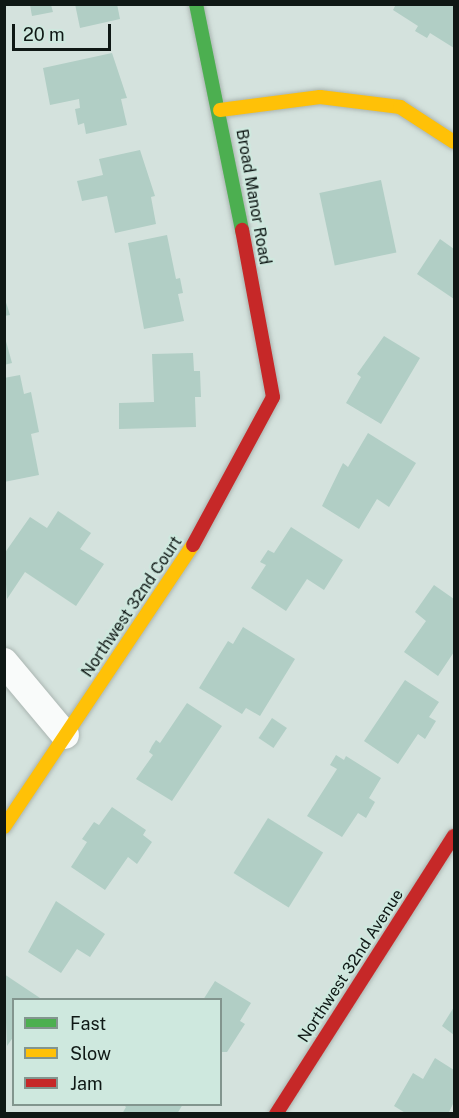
<!DOCTYPE html>
<style>
body{margin:0}
#map{position:relative;width:459px;height:1118px;overflow:hidden;background:#d4e2dd;font-family:"Public Sans",sans-serif}
div>[style]{position:absolute}
.building>*{inset:0;background:#b1cec5;transform-origin:0 0}
.roads{filter:drop-shadow(0 0 2px #aab5b1) drop-shadow(0 0 2px #aab5b1)}
.street>*{height:28px;margin:-14px;padding:0 14px;transform-origin:14px;border-radius:14px;background:#f9fbfa}
.fast>*{height:14px;margin:-7px;padding:0 7px;transform-origin:7px;border-radius:7px;background:#4caf50}
.slow>*{height:14px;margin:-7px;padding:0 7px;transform-origin:7px;border-radius:7px;background:#ffc107}
.jam>*{height:14px;margin:-7px;padding:0 7px;transform-origin:7px;border-radius:7px;background:#c62828}
span{translate:-50% -50%;white-space:nowrap;text-align:center;line-height:1.15;-webkit-text-stroke:4.5px #cee8de;paint-order:stroke}
.street-label{font-size:16px;color:#0f1815}
.frame{position:absolute;inset:0;border:6px solid #0f1815;pointer-events:none}
.legend{position:absolute;left:12px;top:998px;width:210px;height:108px;box-sizing:border-box;background:#cee8de;border:2px solid #82958e;margin:0;padding:8px 10px;list-style:none;font-size:18px;color:#0f1815}
.legend li{display:flex;align-items:center;gap:12px;height:30px}
.legend b{width:30px;border:2px solid #82958e}
.scale{position:absolute;left:12px;top:24px;width:99px;height:27px;box-sizing:border-box;border:3px solid #0f1815;border-top:0;padding-left:8px;font-size:18px;line-height:21px;white-space:nowrap;color:#0f1815;-webkit-text-stroke:4px #cee8de;paint-order:stroke}
</style>
<div id="map">
<div class="building">
<i style="clip-path:polygon(75px 4px,117px 4px,120px 19px,80px 28px)"></i>
<i style="clip-path:polygon(396px 4px,454px 4px,454px 48px,430px 33px,427px 38px,415px 31px,418px 26px,393px 10px)"></i>
<i style="clip-path:polygon(30px 5px,51px 5px,53px 12px,32px 16px)"></i>
<i style="clip-path:polygon(112px 53px,127px 98px,121px 99px,127px 125px,86px 134px,84px 123px,78px 125px,75px 109px,80px 108px,79px 99px,50px 105px,43px 68px)"></i>
<i style="clip-path:polygon(140px 150px,155px 196px,151px 197px,156px 224px,115px 233px,107px 196px,82px 201px,77px 181px,103px 175px,99px 159px)"></i>
<i style="left:381px;top:180px;width:74px;height:63px;rotate:78deg"></i>
<i style="clip-path:polygon(167px 235px,176px 279px,180px 278px,183px 293px,178px 294px,184px 321px,144px 329px,128px 243px)"></i>
<i style="clip-path:polygon(440px 239px,454px 249px,454px 299px,417px 274px)"></i>
<i style="clip-path:polygon(4px 296px,10px 315px,4px 316px)"></i>
<i style="clip-path:polygon(4px 334px,12px 363px,4px 365px)"></i>
<i style="clip-path:polygon(384px 336px,420px 358px,381px 424px,346px 403px,361px 377px,357px 374px)"></i>
<i style="clip-path:polygon(193px 353px,194px 371px,200px 371px,201px 397px,195px 397px,196px 427px,119px 429px,119px 403px,154px 402px,152px 354px)"></i>
<i style="clip-path:polygon(20px 375px,24px 394px,31px 392px,39px 432px,31px 434px,39px 475px,4px 482px,4px 378px)"></i>
<i style="clip-path:polygon(368px 433px,416px 463px,389px 507px,377px 499px,359px 529px,322px 506px,343px 463px,348px 467px)"></i>
<i style="clip-path:polygon(58px 511px,91px 533px,80px 549px,104px 564px,76px 606px,25px 572px,7px 599px,4px 554px,30px 517px,47px 528px)"></i>
<i style="clip-path:polygon(291px 527px,343px 560px,324px 590px,307px 579px,286px 611px,251px 588px,266px 565px,260px 562px,268px 550px,274px 553px)"></i>
<i style="clip-path:polygon(434px 585px,454px 599px,454px 652px,438px 676px,404px 652px,426px 621px,415px 612px)"></i>
<i style="clip-path:polygon(243px 627px,295px 659px,260px 716px,246px 708px,242px 714px,199px 688px,228px 641px,233px 644px)"></i>
<i style="clip-path:polygon(405px 680px,439px 702px,429px 717px,436px 721px,425px 739px,418px 734px,398px 764px,364px 741px)"></i>
<i style="clip-path:polygon(187px 703px,222px 726px,172px 801px,136px 779px,153px 755px,149px 752px,152px 746px,156px 740px,160px 743px)"></i>
<i style="left:272px;top:718px;width:18px;height:24px;rotate:34deg"></i>
<i style="clip-path:polygon(336px 755px,344px 760px,346px 756px,381px 778px,369px 798px,375px 802px,366px 818px,358px 813px,342px 837px,307px 816px,337px 769px,330px 765px)"></i>
<i style="clip-path:polygon(112px 807px,146px 830px,143px 835px,152px 842px,137px 864px,128px 857px,105px 890px,71px 867px,87px 842px,82px 839px,94px 822px,99px 825px)"></i>
<i style="left:268px;top:818px;width:65px;height:65px;rotate:32deg"></i>
<i style="clip-path:polygon(56px 901px,105px 934px,90px 957px,77px 949px,61px 973px,28px 952px)"></i>
<i style="clip-path:polygon(4px 974px,43px 1000px,14px 1000px,14px 1036px,7px 1046px)"></i>
<i style="clip-path:polygon(215px 981px,251px 1003px,240px 1021px,245px 1024px,227px 1052px,220px 1052px,220px 1000px,203px 1000px)"></i>
<i style="clip-path:polygon(454px 1007px,454px 1035px,442px 1026px)"></i>
<i style="clip-path:polygon(435px 1058px,454px 1070px,454px 1102px,448px 1114px,407px 1114px,394px 1106px,413px 1073px,423px 1079px)"></i>
<i style="clip-path:polygon(123px 1104px,183px 1104px,177px 1114px,122px 1114px,126px 1107px)"></i>
</div>
<div class="roads">
<div class="street">
<i style="left:4px;top:662px;width:95px;rotate:50.1deg"></i>
</div>
<div class="fast">
<i style="left:196px;top:4px;width:231px;rotate:78.5deg"></i>
</div>
<div class="slow">
<i style="left:220px;top:110px;width:101px;rotate:-7.4deg"></i>
<i style="left:320px;top:97px;width:81px;rotate:7.1deg"></i>
<i style="left:400px;top:107px;width:64px;rotate:32.9deg"></i>
<i style="left:4px;top:827px;width:339px;rotate:-56.2deg"></i>
</div>
<div class="jam">
<i style="left:193px;top:545px;width:168px;rotate:-61.6deg"></i>
<i style="left:273px;top:397px;width:170px;rotate:-100.5deg"></i>
<i style="left:276px;top:1114px;width:330px;rotate:-57.4deg"></i>
</div>
</div>
<div class="street-label">
<span style="left:253px;top:197px;rotate:80deg">Broad Manor Road</span>
<span style="left:132px;top:607px;rotate:-56deg">Northwest 32nd Court</span>
<span style="left:351px;top:966px;rotate:-57deg">Northwest 32nd Avenue</span>
</div>
<div class="frame"></div>
<ul class="legend">
<li><b style="height:8px;background:#4caf50"></b>Fast</li>
<li><b style="height:8px;background:#ffc107"></b>Slow</li>
<li><b style="height:8px;background:#c62828"></b>Jam</li>
</ul>
<div class="scale">20 m</div>
</div>
